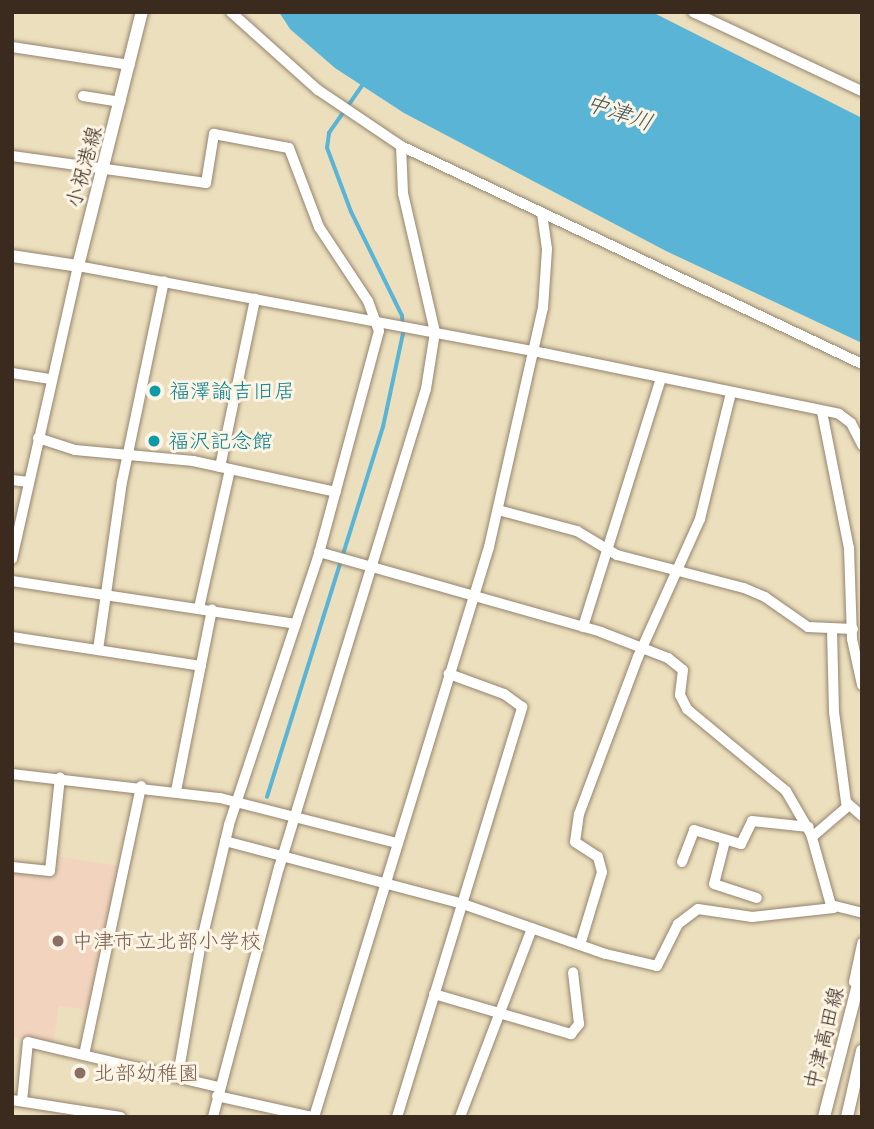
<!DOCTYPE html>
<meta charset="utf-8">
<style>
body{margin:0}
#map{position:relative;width:874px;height:1129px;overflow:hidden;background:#ecdfbd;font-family:"Comic Neue","Klee One",sans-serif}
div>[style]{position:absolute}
.built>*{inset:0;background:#f2d4be}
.water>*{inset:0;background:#59b4d6}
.stream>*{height:3.5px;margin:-1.75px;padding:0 1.75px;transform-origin:1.75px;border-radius:1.75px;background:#59b4d6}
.roads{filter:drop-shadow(0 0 2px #94846e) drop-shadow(0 0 2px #94846e)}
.minor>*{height:10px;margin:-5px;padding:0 5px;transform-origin:5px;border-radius:5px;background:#fff}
.major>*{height:12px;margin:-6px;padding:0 6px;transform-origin:6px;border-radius:6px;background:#fff}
.dots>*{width:19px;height:19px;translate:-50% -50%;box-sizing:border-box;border:4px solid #fcf5e5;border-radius:50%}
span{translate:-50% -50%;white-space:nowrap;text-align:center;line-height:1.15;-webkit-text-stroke:6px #fcf5e5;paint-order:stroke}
.street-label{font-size:21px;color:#3b2a1e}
.culture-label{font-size:21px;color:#0d838f}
.left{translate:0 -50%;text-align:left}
.education-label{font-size:21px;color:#785e54}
.water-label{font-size:23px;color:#465a5e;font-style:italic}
.frame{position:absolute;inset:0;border:14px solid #3b2a1e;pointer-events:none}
</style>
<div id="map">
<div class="built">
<i style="clip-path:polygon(56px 856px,119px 866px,88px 1010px,59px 1006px,53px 1044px,12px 1037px,12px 872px,53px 877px)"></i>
</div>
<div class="water">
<i style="clip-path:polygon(279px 12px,652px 12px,862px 118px,862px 343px,666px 251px,404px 113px,335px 68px,290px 29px)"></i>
</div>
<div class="stream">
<i style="left:267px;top:797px;width:388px;rotate:-72.6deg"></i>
<i style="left:383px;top:427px;width:95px;rotate:-77.9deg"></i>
<i style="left:403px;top:334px;width:18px;rotate:-93deg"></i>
<i style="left:402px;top:316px;width:116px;rotate:-116.1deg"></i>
<i style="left:351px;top:212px;width:68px;rotate:-110.6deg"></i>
<i style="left:327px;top:148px;width:15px;rotate:-82deg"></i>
<i style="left:329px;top:133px;width:61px;rotate:-55deg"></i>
</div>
<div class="roads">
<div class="minor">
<i style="left:231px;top:12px;width:117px;rotate:41.9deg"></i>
<i style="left:318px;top:90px;width:100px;rotate:34deg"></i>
<i style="left:401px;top:146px;width:510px;rotate:25.31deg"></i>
<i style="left:693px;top:12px;width:187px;rotate:25.1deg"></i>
<i style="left:12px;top:47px;width:119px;rotate:8.7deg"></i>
<i style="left:83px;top:96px;width:38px;rotate:9deg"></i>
<i style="left:12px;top:156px;width:196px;rotate:7.9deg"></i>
<i style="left:206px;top:183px;width:50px;rotate:-80.7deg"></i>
<i style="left:214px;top:134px;width:76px;rotate:10.6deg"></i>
<i style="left:289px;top:148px;width:85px;rotate:69.2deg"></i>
<i style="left:319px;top:227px;width:89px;rotate:56.5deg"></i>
<i style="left:368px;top:301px;width:32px;rotate:70deg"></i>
<i style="left:379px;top:331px;width:237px;rotate:105.1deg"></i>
<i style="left:317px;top:560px;width:279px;rotate:108.4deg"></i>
<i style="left:229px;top:825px;width:126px;rotate:103.3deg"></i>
<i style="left:200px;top:948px;width:130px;rotate:99.8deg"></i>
<i style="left:12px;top:373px;width:39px;rotate:9deg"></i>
<i style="left:822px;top:412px;width:139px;rotate:78.8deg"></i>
<i style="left:849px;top:548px;width:91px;rotate:88.1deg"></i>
<i style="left:852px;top:639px;width:47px;rotate:77.7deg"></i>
<i style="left:38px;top:438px;width:39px;rotate:18deg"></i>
<i style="left:75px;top:450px;width:119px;rotate:5.3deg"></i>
<i style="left:193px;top:461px;width:146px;rotate:12.2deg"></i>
<i style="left:220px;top:467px;width:172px;rotate:-78.2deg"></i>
<i style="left:12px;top:480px;width:17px;rotate:7deg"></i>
<i style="left:498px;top:510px;width:82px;rotate:14.9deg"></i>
<i style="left:577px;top:531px;width:47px;rotate:31deg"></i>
<i style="left:617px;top:555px;width:131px;rotate:14.6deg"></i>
<i style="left:744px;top:588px;width:23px;rotate:23deg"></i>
<i style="left:765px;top:597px;width:52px;rotate:34.9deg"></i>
<i style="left:808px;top:627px;width:45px;rotate:2.5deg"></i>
<i style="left:319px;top:552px;width:293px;rotate:15.8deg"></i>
<i style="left:601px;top:632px;width:72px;rotate:21.2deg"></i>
<i style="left:668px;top:658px;width:19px;rotate:39deg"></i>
<i style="left:683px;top:670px;width:25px;rotate:97deg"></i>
<i style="left:680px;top:695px;width:16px;rotate:63deg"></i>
<i style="left:687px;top:709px;width:129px;rotate:39.6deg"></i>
<i style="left:786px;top:791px;width:50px;rotate:59.8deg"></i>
<i style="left:811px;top:834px;width:74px;rotate:74.3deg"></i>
<i style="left:831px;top:905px;width:32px;rotate:14deg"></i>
<i style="left:12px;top:559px;width:300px;rotate:-77.3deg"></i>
<i style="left:78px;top:266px;width:473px;rotate:10.6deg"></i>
<i style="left:543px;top:353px;width:302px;rotate:11.6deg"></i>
<i style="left:839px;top:414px;width:15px;rotate:37deg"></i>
<i style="left:851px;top:423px;width:25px;rotate:63deg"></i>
<i style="left:12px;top:581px;width:287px;rotate:8.6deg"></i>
<i style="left:199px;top:608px;width:142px;rotate:-77.4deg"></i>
<i style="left:583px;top:627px;width:261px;rotate:-72.6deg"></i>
<i style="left:832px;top:630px;width:82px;rotate:88.6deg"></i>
<i style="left:834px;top:712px;width:91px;rotate:82.4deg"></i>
<i style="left:846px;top:802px;width:21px;rotate:41deg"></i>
<i style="left:12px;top:637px;width:191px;rotate:8.7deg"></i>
<i style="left:98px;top:650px;width:170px;rotate:-81.9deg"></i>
<i style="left:122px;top:482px;width:205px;rotate:-78.2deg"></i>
<i style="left:12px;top:774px;width:209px;rotate:6.6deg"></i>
<i style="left:220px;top:798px;width:183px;rotate:14.3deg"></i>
<i style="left:176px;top:791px;width:185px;rotate:-78.8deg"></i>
<i style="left:812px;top:837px;width:48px;rotate:-40.7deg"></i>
<i style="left:225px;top:841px;width:246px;rotate:14.8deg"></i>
<i style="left:463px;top:904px;width:151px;rotate:19.3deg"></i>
<i style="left:606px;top:954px;width:52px;rotate:13.2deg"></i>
<i style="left:657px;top:966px;width:47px;rotate:-63.4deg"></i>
<i style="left:678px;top:924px;width:25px;rotate:-37deg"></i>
<i style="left:698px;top:909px;width:55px;rotate:8.4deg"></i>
<i style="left:752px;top:917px;width:82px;rotate:-6.3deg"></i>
<i style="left:725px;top:841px;width:44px;rotate:104.3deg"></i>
<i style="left:714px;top:884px;width:45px;rotate:18deg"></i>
<i style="left:682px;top:862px;width:34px;rotate:-69deg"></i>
<i style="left:694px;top:830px;width:49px;rotate:16.6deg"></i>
<i style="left:741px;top:844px;width:25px;rotate:-64deg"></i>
<i style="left:752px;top:821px;width:57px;rotate:6deg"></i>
<i style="left:12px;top:867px;width:38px;rotate:6deg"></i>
<i style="left:50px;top:871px;width:94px;rotate:-83.9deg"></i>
<i style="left:580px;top:945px;width:76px;rotate:-73.2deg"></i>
<i style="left:602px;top:872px;width:16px;rotate:-105deg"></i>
<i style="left:598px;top:857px;width:27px;rotate:-147deg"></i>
<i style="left:575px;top:842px;width:28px;rotate:-82deg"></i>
<i style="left:579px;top:814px;width:168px;rotate:-69.4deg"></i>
<i style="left:638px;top:657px;width:151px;rotate:-65.8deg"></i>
<i style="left:700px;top:519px;width:130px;rotate:-76.2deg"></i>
<i style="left:854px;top:982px;width:40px;rotate:-78deg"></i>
<i style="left:434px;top:994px;width:143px;rotate:16.3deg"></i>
<i style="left:571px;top:1034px;width:13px;rotate:-51deg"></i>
<i style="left:579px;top:1024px;width:52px;rotate:-96.6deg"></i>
<i style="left:84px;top:1055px;width:275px;rotate:-78deg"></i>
<i style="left:217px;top:1096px;width:97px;rotate:12.5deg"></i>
<i style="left:12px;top:1100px;width:110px;rotate:8.9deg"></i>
<i style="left:22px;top:1101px;width:59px;rotate:-84.2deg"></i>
<i style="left:28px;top:1042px;width:196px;rotate:13.3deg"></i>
<i style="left:213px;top:1117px;width:258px;rotate:-75.2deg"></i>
<i style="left:279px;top:868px;width:501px;rotate:-72.94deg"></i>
<i style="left:426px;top:389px;width:58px;rotate:-81deg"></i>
<i style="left:435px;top:332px;width:143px;rotate:-103deg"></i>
<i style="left:403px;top:193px;width:47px;rotate:-92.4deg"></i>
<i style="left:314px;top:1117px;width:596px;rotate:-72.93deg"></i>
<i style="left:489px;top:547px;width:245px;rotate:-77.3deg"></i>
<i style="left:543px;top:308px;width:59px;rotate:-86.1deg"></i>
<i style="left:547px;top:249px;width:36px;rotate:-98deg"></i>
<i style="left:397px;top:1117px;width:429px;rotate:-73deg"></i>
<i style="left:522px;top:707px;width:22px;rotate:-144deg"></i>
<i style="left:504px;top:694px;width:59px;rotate:-160deg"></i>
<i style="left:460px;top:1117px;width:202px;rotate:-69.1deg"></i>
</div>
<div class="major">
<i style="left:12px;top:256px;width:67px;rotate:8.6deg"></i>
<i style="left:78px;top:266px;width:262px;rotate:-75.9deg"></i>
<i style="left:824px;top:1117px;width:153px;rotate:-75.6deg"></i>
<i style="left:847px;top:1117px;width:68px;rotate:-77.2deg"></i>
</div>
</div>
<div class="dots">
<i style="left:155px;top:391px;background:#0f9aa8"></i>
<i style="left:154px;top:441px;background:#0f9aa8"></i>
<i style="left:58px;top:941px;background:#8d6e63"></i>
<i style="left:80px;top:1073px;background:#8d6e63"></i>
</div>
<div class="street-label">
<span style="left:84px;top:167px;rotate:-75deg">小祝港線</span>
<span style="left:824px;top:1038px;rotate:-76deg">中津高田線</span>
</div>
<div class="culture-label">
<span class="left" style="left:169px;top:391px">福澤諭吉旧居</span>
<span class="left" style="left:168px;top:441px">福沢記念館</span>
</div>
<div class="education-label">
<span class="left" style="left:72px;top:941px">中津市立北部小学校</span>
<span class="left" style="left:94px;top:1073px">北部幼稚園</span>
</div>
<div class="water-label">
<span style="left:619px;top:113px;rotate:19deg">中津川</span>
</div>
<div class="frame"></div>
</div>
